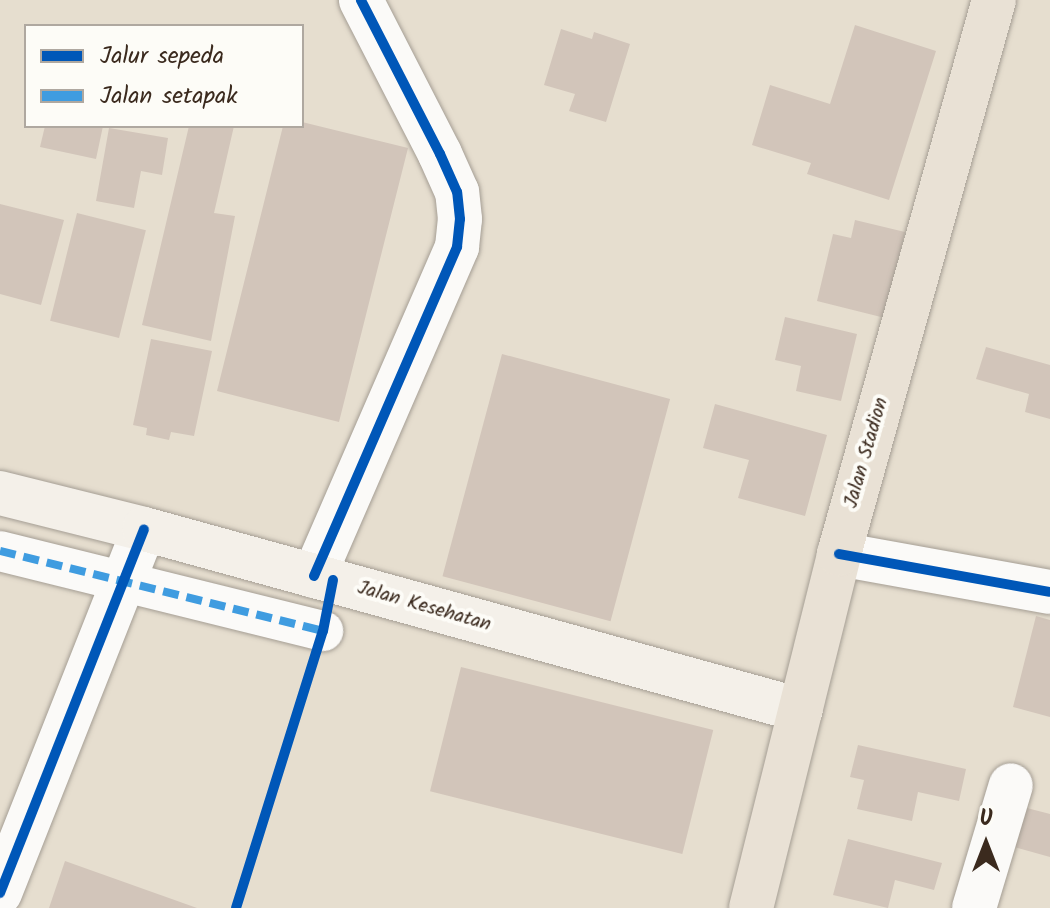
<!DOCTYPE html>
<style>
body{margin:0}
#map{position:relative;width:1050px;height:908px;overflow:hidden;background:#e6decf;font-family:Kalam,sans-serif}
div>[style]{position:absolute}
.building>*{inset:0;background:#d2c5ba;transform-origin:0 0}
.roads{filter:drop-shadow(0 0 2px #a59e94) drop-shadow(0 0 2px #a59e94)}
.pedestrian>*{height:40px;margin:-20px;padding:0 20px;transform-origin:20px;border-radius:20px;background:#fbfaf8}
.minor>*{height:44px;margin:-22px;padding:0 22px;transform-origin:22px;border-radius:22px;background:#fbfaf8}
.secondary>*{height:44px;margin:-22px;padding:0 22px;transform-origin:22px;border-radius:22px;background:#f4f0e9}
.primary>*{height:44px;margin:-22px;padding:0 22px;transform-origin:22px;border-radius:22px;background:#e9e1d5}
.quiet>*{height:8px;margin-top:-4px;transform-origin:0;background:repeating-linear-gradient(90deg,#3f9ce0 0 16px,transparent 0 24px)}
.cycleway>*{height:10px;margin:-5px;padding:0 5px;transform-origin:5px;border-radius:5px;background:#0057b8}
span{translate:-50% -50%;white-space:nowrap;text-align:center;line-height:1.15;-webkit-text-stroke:8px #fdfcf7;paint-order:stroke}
.street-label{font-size:20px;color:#3b2a1e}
.legend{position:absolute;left:24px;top:24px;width:280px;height:104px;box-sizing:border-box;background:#fdfcf7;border:2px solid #afa8a0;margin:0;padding:10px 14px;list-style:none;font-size:24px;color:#3b2a1e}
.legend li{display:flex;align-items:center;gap:16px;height:40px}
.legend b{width:40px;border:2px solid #afa8a0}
.north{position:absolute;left:946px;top:804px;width:80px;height:80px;-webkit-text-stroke:6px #fdfcf7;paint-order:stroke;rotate:0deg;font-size:22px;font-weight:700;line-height:32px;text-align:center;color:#3b2a1e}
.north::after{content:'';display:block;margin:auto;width:28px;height:36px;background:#3b2a1e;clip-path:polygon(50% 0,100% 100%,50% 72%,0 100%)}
</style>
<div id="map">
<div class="building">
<i style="clip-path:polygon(855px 25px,936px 51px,889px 200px,807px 174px,811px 163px,752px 145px,770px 85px,830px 104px)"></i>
<i style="clip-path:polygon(561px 29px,592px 39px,594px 32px,630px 44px,606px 122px,569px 111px,575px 94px,544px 85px)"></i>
<i style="clip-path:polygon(302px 122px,408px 148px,339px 422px,217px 391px,283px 126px,302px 126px)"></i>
<i style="clip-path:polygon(45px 126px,103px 126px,96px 159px,40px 147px)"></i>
<i style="clip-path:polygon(189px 126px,234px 126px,214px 213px,235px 216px,211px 341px,142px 325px)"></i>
<i style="clip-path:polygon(109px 128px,168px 138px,162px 175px,141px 171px,134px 208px,96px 201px)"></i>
<i style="clip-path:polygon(0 204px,64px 220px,41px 305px,0 294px)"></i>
<i style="left:77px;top:213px;width:71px;height:111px;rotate:14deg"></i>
<i style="clip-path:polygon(855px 220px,905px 232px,885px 318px,817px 301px,833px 234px,851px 238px)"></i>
<i style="clip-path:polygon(785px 317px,857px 334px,841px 401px,796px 391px,801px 366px,775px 360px)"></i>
<i style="clip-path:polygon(151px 339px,212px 351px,194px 436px,171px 432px,169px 440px,146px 435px,147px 428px,133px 425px)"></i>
<i style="clip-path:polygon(986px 347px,1050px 365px,1050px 419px,1025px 412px,1029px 394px,976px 379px)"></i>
<i style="left:502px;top:354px;width:174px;height:230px;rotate:15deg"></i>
<i style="clip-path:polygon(715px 404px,827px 435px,805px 516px,738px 498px,749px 460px,703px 448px)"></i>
<i style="clip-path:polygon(1036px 616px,1050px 620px,1050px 717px,1013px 707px)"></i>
<i style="left:461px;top:667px;width:260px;height:128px;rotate:14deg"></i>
<i style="clip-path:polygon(858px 745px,966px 769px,959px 801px,918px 792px,912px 821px,857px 809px,864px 780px,850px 777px)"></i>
<i style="clip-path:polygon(1023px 807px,1050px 814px,1050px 857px,1011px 846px)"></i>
<i style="clip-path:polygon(848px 839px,942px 863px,934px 890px,895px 880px,888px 908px,833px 895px)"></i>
<i style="clip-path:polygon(65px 861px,197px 908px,49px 908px)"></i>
</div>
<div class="roads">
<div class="pedestrian">
<i style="left:0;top:551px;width:333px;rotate:13.9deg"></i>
</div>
<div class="minor">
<i style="left:839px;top:554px;width:214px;rotate:10.2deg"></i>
<i style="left:314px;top:576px;width:359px;rotate:-66.5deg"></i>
<i style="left:457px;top:247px;width:28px;rotate:-84deg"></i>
<i style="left:460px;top:219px;width:27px;rotate:-96deg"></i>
<i style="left:457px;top:192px;width:42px;rotate:-114.1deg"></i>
<i style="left:440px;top:154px;width:173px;rotate:-117.2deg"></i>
<i style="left:0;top:893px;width:391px;rotate:-68.4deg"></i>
<i style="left:974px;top:908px;width:128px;rotate:-73.3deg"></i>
</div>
<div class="secondary">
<i style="left:0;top:493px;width:148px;rotate:14deg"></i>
<i style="left:144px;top:529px;width:681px;rotate:15.42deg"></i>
</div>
<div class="primary">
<i style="left:751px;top:908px;width:365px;rotate:-76deg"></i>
<i style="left:839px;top:554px;width:575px;rotate:-74.37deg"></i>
</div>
</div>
<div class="quiet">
<i style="left:0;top:551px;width:333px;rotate:13.9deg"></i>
</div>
<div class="cycleway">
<i style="left:839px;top:554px;width:214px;rotate:10.2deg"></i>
<i style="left:314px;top:576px;width:359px;rotate:-66.5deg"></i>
<i style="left:457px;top:247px;width:28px;rotate:-84deg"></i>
<i style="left:460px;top:219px;width:27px;rotate:-96deg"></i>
<i style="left:457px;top:192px;width:42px;rotate:-114.1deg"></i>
<i style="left:440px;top:154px;width:173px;rotate:-117.2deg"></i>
<i style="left:0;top:893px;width:391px;rotate:-68.4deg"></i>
<i style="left:236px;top:908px;width:290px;rotate:-72.6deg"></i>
<i style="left:323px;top:631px;width:52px;rotate:-78.9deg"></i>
</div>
<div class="street-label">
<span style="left:867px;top:453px;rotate:-74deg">Jalan Stadion</span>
<span style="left:424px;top:607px;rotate:16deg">Jalan Kesehatan</span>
</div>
<ul class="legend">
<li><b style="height:10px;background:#0057b8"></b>Jalur sepeda</li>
<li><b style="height:10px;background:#3f9ce0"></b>Jalan setapak</li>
</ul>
<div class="north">U</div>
</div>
